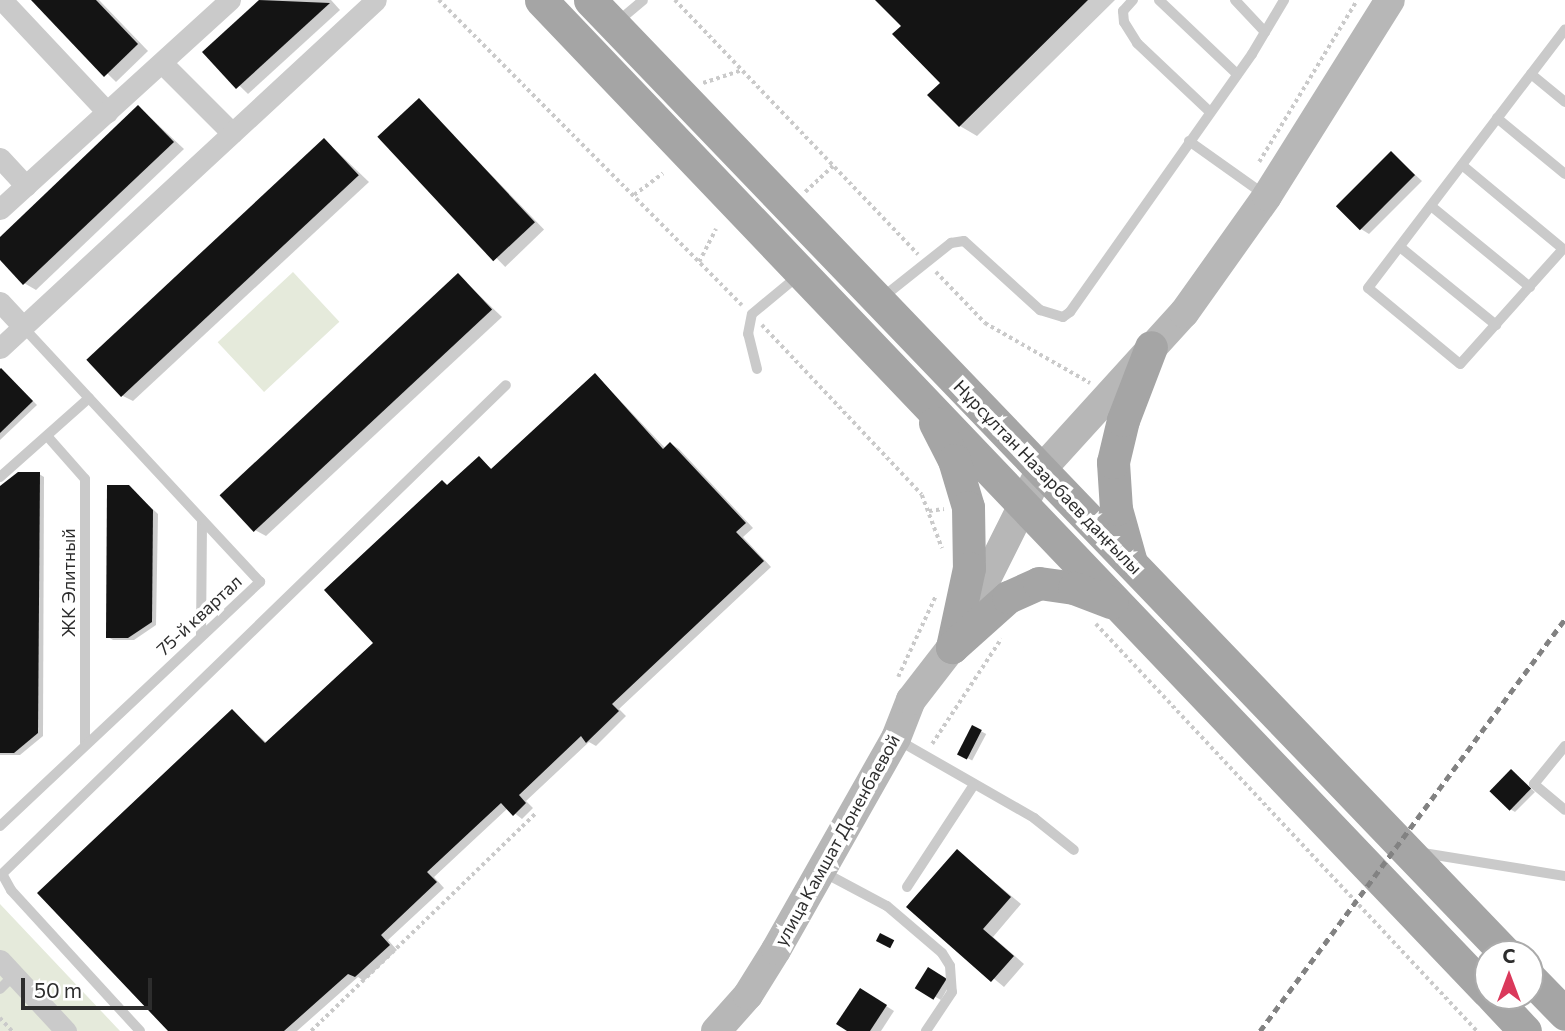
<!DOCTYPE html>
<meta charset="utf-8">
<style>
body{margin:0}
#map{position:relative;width:1565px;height:1031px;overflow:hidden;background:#fff;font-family:Commissioner,sans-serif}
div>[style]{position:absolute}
.green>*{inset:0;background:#e5eadb;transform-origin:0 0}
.shadow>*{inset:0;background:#0003;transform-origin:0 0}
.building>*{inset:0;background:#141414;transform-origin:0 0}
.path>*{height:3.5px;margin-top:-1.75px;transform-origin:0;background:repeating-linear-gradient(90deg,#cacaca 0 3.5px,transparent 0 7px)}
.lane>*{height:10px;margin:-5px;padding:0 5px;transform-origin:5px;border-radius:5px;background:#cacaca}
.street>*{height:21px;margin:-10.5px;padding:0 10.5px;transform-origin:10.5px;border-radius:10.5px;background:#cacaca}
.secondary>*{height:30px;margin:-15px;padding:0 15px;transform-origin:15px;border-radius:15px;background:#b7b7b7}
.primary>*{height:33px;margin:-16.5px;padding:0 16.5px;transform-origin:16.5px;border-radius:16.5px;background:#a5a5a5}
.rail>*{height:5px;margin-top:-2.5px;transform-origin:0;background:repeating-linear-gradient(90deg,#828282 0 7px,transparent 0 12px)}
span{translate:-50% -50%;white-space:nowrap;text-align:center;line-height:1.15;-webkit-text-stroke:7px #fff;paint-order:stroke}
.street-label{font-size:18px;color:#2d2d2d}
.north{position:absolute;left:1474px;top:940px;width:70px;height:70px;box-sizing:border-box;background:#fff;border:2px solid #ababab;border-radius:50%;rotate:0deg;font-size:19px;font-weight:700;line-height:28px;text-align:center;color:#2d2d2d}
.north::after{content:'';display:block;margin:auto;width:24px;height:32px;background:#da395b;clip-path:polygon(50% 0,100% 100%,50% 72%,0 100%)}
.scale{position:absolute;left:21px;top:978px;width:131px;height:32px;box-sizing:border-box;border:4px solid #2d2d2d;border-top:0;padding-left:9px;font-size:21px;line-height:24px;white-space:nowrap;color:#2d2d2d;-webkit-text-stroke:5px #fff;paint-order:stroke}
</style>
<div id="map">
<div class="green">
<i style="left:293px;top:272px;width:68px;height:103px;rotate:47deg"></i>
<i style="clip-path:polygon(0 904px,120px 1031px,0 1031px)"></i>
</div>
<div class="shadow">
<i style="clip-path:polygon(33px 0,99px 0,148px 51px,116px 82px)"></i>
<i style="clip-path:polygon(262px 0,331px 0,340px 10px,248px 94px,205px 52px)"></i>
<i style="clip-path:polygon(878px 0,1115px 0,977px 136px,960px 126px,930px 95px,943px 83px,903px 26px)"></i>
<i style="left:419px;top:100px;width:180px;height:54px;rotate:46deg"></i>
<i style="clip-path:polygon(139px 107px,184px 149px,36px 290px,24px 283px,0 258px,0 239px)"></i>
<i style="clip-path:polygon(325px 140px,369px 182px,133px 401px,121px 395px)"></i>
<i style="clip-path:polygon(1391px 153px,1422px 181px,1369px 234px,1361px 229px)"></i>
<i style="clip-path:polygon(458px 275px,502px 317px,266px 536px,255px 530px)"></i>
<i style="clip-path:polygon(2px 370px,37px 405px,0 440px,0 372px)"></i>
<i style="clip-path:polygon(596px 375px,666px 449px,671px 444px,679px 449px,753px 528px,743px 537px,771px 567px,619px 709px,626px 716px,596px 746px,589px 742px,526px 801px,533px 808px,522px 819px,508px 808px,434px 877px,444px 888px,388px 940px,397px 950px,364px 981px,358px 977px,297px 1031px,170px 1031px,233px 712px,267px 743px,375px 643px,443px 482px,449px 486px,479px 458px,493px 470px)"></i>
<i style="clip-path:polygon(39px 474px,44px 477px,43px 736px,20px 755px,0 755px,0 488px)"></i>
<i style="clip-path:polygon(129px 487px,158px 514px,156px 625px,134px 640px,113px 640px,108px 637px)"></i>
<i style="left:973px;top:727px;width:15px;height:30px;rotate:28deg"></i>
<i style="clip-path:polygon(1511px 771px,1535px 792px,1515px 812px,1510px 809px)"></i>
<i style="clip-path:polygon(957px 851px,1021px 904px,993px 937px,1024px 964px,1004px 987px,908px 907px)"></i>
<i style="left:928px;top:970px;width:26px;height:20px;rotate:29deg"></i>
<i style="clip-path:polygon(861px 990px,894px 1011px,881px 1031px,850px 1031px)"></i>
</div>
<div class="building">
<i style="clip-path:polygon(31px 0,96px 0,138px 44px,104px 77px)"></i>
<i style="clip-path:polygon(259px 0,330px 3px,236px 89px,202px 52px)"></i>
<i style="clip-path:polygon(875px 0,1088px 0,959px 127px,927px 95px,940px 83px,892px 34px,901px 26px)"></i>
<i style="left:419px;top:98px;width:170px;height:57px;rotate:47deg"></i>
<i style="clip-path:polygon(138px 105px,174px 142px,23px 285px,0 260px,0 237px)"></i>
<i style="left:324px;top:138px;width:51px;height:325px;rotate:47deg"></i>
<i style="left:1391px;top:151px;width:34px;height:78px;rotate:45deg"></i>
<i style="left:458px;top:273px;width:50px;height:326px;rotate:47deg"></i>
<i style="clip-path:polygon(1px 368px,33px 401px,0 433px,0 369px)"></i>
<i style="clip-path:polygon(595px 373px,663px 449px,670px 442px,746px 523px,736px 532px,764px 561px,612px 704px,619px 711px,586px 743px,581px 736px,519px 795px,526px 803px,513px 816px,501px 803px,427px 872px,437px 882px,381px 935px,390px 945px,355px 977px,348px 974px,284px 1031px,168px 1031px,37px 893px,232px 709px,265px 743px,373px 643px,324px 590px,442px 480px,447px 485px,479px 456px,491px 469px)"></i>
<i style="clip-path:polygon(18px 472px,40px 472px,38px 733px,14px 753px,0 753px,0 486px)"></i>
<i style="clip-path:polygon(107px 485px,129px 485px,153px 510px,152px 622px,128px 638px,106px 638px)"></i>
<i style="left:972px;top:725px;width:11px;height:33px;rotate:27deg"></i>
<i style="left:1511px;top:769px;width:28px;height:31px;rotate:44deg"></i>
<i style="clip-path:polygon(957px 849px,1011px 897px,983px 929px,1014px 956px,991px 982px,906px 907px)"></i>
<i style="left:880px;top:933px;width:16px;height:9px;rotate:27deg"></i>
<i style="left:928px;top:967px;width:22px;height:25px;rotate:32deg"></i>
<i style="clip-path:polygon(860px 988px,887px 1005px,870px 1031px,847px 1031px,836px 1024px)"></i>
</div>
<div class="path">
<i style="left:439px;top:0;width:430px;rotate:45.2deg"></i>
<i style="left:675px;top:0;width:352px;rotate:46.3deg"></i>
<i style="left:703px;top:83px;width:41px;rotate:-18.4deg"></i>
<i style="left:1259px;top:162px;width:189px;rotate:-58.8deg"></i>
<i style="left:805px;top:192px;width:38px;rotate:-43deg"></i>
<i style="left:634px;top:195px;width:36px;rotate:-37deg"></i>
<i style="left:699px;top:262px;width:37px;rotate:-63deg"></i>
<i style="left:936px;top:272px;width:71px;rotate:46.1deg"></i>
<i style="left:985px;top:323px;width:121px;rotate:29.7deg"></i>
<i style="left:762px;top:325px;width:233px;rotate:46.7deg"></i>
<i style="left:922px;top:495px;width:57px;rotate:69.3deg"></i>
<i style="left:929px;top:511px;width:15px;rotate:-8deg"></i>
<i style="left:1096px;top:624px;width:558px;rotate:46.89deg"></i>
<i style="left:898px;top:677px;width:90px;rotate:-65.1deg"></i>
<i style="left:932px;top:744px;width:126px;rotate:-56.7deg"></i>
<i style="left:0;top:1018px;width:18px;rotate:47deg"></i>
<i style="left:311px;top:1031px;width:313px;rotate:-44.1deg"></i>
</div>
<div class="lane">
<i style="left:1133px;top:0;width:15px;rotate:132deg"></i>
<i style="left:1123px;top:11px;width:11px;rotate:85deg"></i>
<i style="left:1124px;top:22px;width:25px;rotate:58deg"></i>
<i style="left:1137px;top:43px;width:100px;rotate:43.4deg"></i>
<i style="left:1159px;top:0;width:108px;rotate:43.5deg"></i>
<i style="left:1235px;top:0;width:44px;rotate:46.8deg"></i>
<i style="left:616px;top:23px;width:35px;rotate:-40deg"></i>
<i style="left:1531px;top:74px;width:44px;rotate:39.5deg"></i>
<i style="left:1497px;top:118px;width:88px;rotate:39.5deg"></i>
<i style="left:1189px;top:141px;width:93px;rotate:35.4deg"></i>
<i style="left:1462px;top:165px;width:131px;rotate:39.7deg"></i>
<i style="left:1563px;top:249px;width:154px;rotate:131.8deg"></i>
<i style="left:1460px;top:364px;width:119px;rotate:-140.4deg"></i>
<i style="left:1368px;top:288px;width:325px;rotate:-52.7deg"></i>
<i style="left:1431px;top:206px;width:128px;rotate:39.3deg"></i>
<i style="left:1400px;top:247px;width:124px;rotate:39.1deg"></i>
<i style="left:883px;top:297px;width:87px;rotate:-38.5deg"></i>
<i style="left:951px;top:243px;width:13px;rotate:-9deg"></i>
<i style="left:964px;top:241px;width:103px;rotate:42.2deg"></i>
<i style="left:1040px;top:310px;width:24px;rotate:17deg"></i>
<i style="left:1063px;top:317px;width:9px;rotate:-36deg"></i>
<i style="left:1070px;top:312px;width:316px;rotate:-54.8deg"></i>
<i style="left:1252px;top:54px;width:63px;rotate:-59.3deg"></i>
<i style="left:757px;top:369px;width:36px;rotate:-104deg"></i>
<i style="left:748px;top:334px;width:20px;rotate:-79deg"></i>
<i style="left:752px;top:314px;width:60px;rotate:-39.6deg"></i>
<i style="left:48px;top:437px;width:56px;rotate:48.6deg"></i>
<i style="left:85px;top:479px;width:264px;rotate:90deg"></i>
<i style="left:0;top:477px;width:119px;rotate:-41.6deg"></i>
<i style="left:201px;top:636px;width:116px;rotate:-89.5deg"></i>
<i style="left:898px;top:740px;width:157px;rotate:29.8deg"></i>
<i style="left:1034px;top:818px;width:51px;rotate:38.7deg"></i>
<i style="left:1565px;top:746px;width:49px;rotate:129.2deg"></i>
<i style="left:1534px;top:784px;width:40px;rotate:40deg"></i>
<i style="left:0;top:826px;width:357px;rotate:-43.2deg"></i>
<i style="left:260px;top:582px;width:348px;rotate:-132.9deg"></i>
<i style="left:1423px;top:853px;width:144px;rotate:9.2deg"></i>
<i style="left:823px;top:872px;width:72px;rotate:28deg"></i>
<i style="left:887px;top:906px;width:72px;rotate:40.5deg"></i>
<i style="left:942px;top:953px;width:15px;rotate:58deg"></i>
<i style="left:950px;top:966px;width:26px;rotate:86deg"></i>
<i style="left:952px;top:992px;width:47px;rotate:123.7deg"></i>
<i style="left:907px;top:887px;width:121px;rotate:-56.8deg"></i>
<i style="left:0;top:989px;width:20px;rotate:-45deg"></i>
<i style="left:140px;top:1031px;width:191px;rotate:-132.5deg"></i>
<i style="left:11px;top:890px;width:18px;rotate:-119deg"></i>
<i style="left:2px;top:874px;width:702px;rotate:-44.13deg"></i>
</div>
<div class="street">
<i style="left:2px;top:0;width:154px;rotate:46.8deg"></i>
<i style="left:162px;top:63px;width:99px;rotate:45deg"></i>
<i style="left:0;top:158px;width:38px;rotate:47deg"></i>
<i style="left:0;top:209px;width:311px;rotate:-42.3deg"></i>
<i style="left:0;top:302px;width:34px;rotate:47deg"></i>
<i style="left:0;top:348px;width:512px;rotate:-42.79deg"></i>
<i style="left:0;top:960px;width:97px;rotate:47.1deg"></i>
</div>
<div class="secondary">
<i style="left:716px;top:1031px;width:48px;rotate:-48.4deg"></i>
<i style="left:748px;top:995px;width:53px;rotate:-58.1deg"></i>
<i style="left:776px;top:950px;width:244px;rotate:-60.5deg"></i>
<i style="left:896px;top:738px;width:41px;rotate:-68.5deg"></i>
<i style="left:911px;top:700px;width:67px;rotate:-52.3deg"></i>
<i style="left:952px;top:647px;width:197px;rotate:-63.4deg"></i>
<i style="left:1040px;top:471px;width:214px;rotate:-47.7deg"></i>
<i style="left:1184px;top:313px;width:143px;rotate:-54.6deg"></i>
<i style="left:1267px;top:196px;width:231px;rotate:-57.9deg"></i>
</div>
<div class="primary">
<i style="left:541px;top:0;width:1371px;rotate:46.33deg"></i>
<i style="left:590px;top:0;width:1323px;rotate:46.16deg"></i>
<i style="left:935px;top:423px;width:42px;rotate:62.8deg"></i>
<i style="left:954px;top:460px;width:49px;rotate:73.4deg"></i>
<i style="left:968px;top:507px;width:61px;rotate:89.1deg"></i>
<i style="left:969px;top:568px;width:81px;rotate:102.1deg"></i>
<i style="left:1130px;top:559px;width:52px;rotate:-105.6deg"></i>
<i style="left:1116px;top:509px;width:47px;rotate:-93.7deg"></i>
<i style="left:1113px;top:462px;width:43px;rotate:-76.6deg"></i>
<i style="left:1123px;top:420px;width:78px;rotate:-69deg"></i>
<i style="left:952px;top:647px;width:75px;rotate:-41.8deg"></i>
<i style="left:1008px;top:597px;width:34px;rotate:-24deg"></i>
<i style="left:1039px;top:583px;width:35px;rotate:8deg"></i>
<i style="left:1074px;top:588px;width:40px;rotate:21deg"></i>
<i style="left:1530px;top:978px;width:50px;rotate:45.8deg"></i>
<i style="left:1492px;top:996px;width:48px;rotate:46.7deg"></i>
</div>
<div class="rail">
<i style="left:1260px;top:1031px;width:513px;rotate:-53.49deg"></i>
</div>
<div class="street-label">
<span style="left:1048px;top:477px;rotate:46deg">Нұрсұлтан Назарбаев даңғылы</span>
<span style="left:68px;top:583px;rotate:-90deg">ЖК Элитный</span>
<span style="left:199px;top:615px;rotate:-43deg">75-й квартал</span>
<span style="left:837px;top:840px;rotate:-61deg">улица Камшат Доненбаевой</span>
</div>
<div class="north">С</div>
<div class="scale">50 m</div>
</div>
